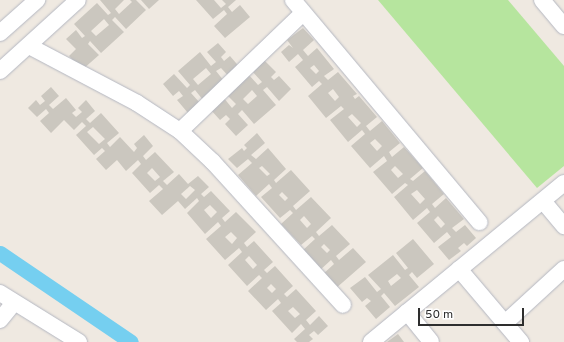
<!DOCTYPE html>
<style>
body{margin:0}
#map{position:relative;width:564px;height:342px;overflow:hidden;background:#efe9e1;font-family:Overpass,sans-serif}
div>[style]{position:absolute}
.green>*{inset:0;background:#b6e59e}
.canal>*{height:15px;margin:-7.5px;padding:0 7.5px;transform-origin:7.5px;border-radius:7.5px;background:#75cff0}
.building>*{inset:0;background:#cbc7bf}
.roads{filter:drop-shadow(0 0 1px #b4b7c1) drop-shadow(0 0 1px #b4b7c1)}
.minor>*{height:16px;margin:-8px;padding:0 8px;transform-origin:8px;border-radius:8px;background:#fff}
span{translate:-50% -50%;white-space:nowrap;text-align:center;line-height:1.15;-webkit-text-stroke:4px #fff;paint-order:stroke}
.scale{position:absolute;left:418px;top:308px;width:106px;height:18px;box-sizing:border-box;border:2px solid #2e2e2e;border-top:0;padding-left:5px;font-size:12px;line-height:14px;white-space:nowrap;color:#2e2e2e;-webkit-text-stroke:3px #fff;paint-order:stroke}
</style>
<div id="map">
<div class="green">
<i style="clip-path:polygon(378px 0,508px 0,564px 66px,564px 166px,537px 188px)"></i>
</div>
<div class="canal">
<i style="left:0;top:253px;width:158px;rotate:34.2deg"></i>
</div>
<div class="building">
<i style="clip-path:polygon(evenodd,100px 0,124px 0,115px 9px,119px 14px,132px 2px,130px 0,136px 0,146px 10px,126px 29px,115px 17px,112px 20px,124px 32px,101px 53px,90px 41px,88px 44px,99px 55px,82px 70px,69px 56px,76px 49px,66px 39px,76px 30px,82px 38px,85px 36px,74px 24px,97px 3px,108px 15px,111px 13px,100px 0,104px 19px,109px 25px,96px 36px,91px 31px,104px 19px)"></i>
<i style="clip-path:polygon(141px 0,159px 0,149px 9px)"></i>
<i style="clip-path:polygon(196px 0,214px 0,221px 8px,226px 4px,222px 0,236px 0,228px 7px,232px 12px,240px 5px,250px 17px,225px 38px,214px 26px,227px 14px,224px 10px,213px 19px)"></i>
<i style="clip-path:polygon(evenodd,303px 28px,314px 40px,303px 50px,308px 56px,317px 48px,334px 69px,324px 76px,328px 80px,338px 72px,357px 94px,353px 96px,355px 99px,359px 96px,377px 117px,366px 126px,370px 131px,382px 121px,400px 143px,389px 152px,392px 157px,404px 147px,423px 168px,410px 179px,413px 181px,425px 171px,444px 194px,432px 204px,435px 208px,446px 198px,464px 219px,452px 228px,456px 232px,465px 225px,476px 238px,467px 246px,464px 243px,458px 248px,461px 251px,449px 260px,438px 247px,451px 237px,447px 232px,434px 243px,417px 223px,430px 212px,427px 208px,413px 220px,394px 197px,408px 185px,405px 183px,392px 194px,373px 172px,387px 161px,384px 156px,370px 168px,351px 146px,365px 134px,362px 130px,348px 142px,330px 120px,344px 109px,341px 106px,326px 118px,308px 96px,322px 84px,319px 81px,312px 87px,295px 67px,303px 60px,298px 54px,289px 62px,281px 52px,289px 45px,293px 48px,287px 40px,303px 28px,314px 65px,319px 71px,316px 74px,310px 68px,314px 65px,303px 28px,333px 89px,339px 97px,335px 101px,328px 93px,333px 89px,303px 28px,352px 114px,361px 123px,357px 127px,348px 117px,352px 114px,303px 28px,375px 139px,382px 146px,377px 151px,370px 143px,375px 139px,303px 28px,395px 166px,403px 174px,398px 178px,391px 170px,395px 166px,303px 28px,417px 190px,425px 199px,420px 204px,411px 194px,417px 190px,303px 28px,438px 216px,445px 224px,441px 228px,434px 220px,438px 216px)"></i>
<i style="clip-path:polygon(evenodd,218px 43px,226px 52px,221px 57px,224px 61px,230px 56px,242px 70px,231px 79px,221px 68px,216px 71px,224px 81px,203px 100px,195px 90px,191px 93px,200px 103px,188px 113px,177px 100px,183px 96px,179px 91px,173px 96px,163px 84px,174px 74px,187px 88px,190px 85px,178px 71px,200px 52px,211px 66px,216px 62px,207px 52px,218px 43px,206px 68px,211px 74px,198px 85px,193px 79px,206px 68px)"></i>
<i style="clip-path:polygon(evenodd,264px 60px,276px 72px,271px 77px,274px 80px,279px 76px,291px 89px,279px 101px,267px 87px,263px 90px,276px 105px,254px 124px,242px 110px,238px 114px,248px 125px,236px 136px,225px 124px,230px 119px,226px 115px,220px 120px,210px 109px,223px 97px,232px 108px,236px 104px,226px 94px,248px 74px,258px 85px,262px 82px,252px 71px,264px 60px,252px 90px,257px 96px,248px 104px,243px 99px,252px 90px)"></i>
<i style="clip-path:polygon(evenodd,51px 87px,59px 96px,49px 105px,53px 109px,66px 98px,76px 110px,72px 113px,76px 117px,82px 112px,78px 108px,86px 100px,95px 111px,86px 119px,90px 123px,101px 113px,119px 133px,107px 143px,110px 147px,120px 137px,134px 152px,137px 148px,134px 144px,144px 135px,153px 146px,143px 156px,146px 160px,155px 152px,174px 172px,163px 181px,167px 185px,179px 174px,188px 184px,198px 176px,209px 187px,201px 194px,204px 197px,211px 191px,230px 211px,222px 218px,225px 222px,236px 212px,256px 232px,244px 243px,247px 247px,254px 241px,273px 262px,264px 270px,267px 273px,275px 266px,293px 286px,284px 294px,287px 297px,296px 289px,316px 311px,306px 320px,310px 325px,319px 316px,328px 326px,318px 335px,314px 331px,309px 335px,313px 339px,309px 342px,297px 342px,294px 339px,305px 329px,301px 324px,292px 333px,272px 311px,281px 303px,278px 299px,266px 310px,248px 291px,262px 278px,259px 275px,247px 286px,228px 265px,242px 252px,239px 248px,225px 260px,206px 239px,221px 226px,218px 222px,205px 234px,187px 213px,199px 201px,197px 198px,185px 209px,178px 201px,162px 215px,149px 201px,163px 189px,159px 185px,150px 193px,132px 173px,141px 164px,138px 160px,126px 171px,117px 160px,106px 170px,96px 159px,105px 151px,102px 148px,94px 155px,76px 135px,86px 126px,82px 122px,74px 130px,64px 120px,51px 133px,40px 121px,49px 113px,46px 109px,37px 117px,28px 108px,36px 100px,40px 105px,45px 101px,41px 96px,51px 87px,93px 127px,105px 139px,99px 144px,87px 132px,93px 127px,51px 87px,152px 168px,160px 177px,155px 181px,147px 173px,152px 168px,51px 87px,190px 186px,195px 190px,186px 199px,181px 194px,190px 186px,51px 87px,210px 205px,217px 212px,211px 218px,204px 210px,210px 205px,51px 87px,231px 232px,237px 238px,232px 244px,225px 237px,231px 232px,51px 87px,249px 256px,257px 265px,253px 269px,245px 260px,249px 256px,51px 87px,271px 284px,276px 289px,272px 293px,267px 288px,271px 284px,51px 87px,293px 307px,300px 314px,295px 318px,288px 311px,293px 307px)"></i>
<i style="clip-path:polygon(evenodd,257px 133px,265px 143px,251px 155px,256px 159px,268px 148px,286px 169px,274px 180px,276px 183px,291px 170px,310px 191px,293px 206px,296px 210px,311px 197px,331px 218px,316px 232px,319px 236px,332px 225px,350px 244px,336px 256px,339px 260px,353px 248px,366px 262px,335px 289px,322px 275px,334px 264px,331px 260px,319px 271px,302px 251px,315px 239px,312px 236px,301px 245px,281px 224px,293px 213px,290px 210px,280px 218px,261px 197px,272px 188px,269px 184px,256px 196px,238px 175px,252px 163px,248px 159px,237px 168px,228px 159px,242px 148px,244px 151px,247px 148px,244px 145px,257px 133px,262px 166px,270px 174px,267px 176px,259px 168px,262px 166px,257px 133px,282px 192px,288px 198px,285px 201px,279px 195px,282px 192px,257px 133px,304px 216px,311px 224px,307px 228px,300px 220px,304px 216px,257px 133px,324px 244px,330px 250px,327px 253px,321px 247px,324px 244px)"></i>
<i style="clip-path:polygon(evenodd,413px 239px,434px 264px,417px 278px,412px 272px,409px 275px,419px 287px,395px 306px,384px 293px,381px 296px,390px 307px,376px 319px,365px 306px,371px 301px,367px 298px,362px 302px,350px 288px,365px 277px,377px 292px,381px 289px,368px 275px,393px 255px,405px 270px,408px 268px,396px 253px,413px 239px,397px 274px,401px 278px,391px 286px,388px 281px,397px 274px)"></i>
<i style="clip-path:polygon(398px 334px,404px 342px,387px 342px)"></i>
</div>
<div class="roads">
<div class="minor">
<i style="left:293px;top:0;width:290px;rotate:50deg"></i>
<i style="left:542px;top:0;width:34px;rotate:50deg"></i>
<i style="left:0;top:33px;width:50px;rotate:-41.7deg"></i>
<i style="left:29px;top:46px;width:122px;rotate:27.8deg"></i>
<i style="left:137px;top:103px;width:51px;rotate:33.1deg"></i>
<i style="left:180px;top:131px;width:45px;rotate:43.2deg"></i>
<i style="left:213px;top:162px;width:193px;rotate:47.7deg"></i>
<i style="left:0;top:71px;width:105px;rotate:-42.3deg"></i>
<i style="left:180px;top:131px;width:170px;rotate:-43.8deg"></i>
<i style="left:543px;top:201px;width:33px;rotate:50deg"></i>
<i style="left:459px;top:269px;width:96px;rotate:49.7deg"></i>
<i style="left:0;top:293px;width:93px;rotate:31.8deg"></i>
<i style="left:407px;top:312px;width:38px;rotate:51deg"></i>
<i style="left:0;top:320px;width:22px;rotate:-51deg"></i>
<i style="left:505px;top:323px;width:80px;rotate:-42.5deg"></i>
<i style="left:371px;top:342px;width:250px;rotate:-39.5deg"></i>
</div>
</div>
<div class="scale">50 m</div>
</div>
